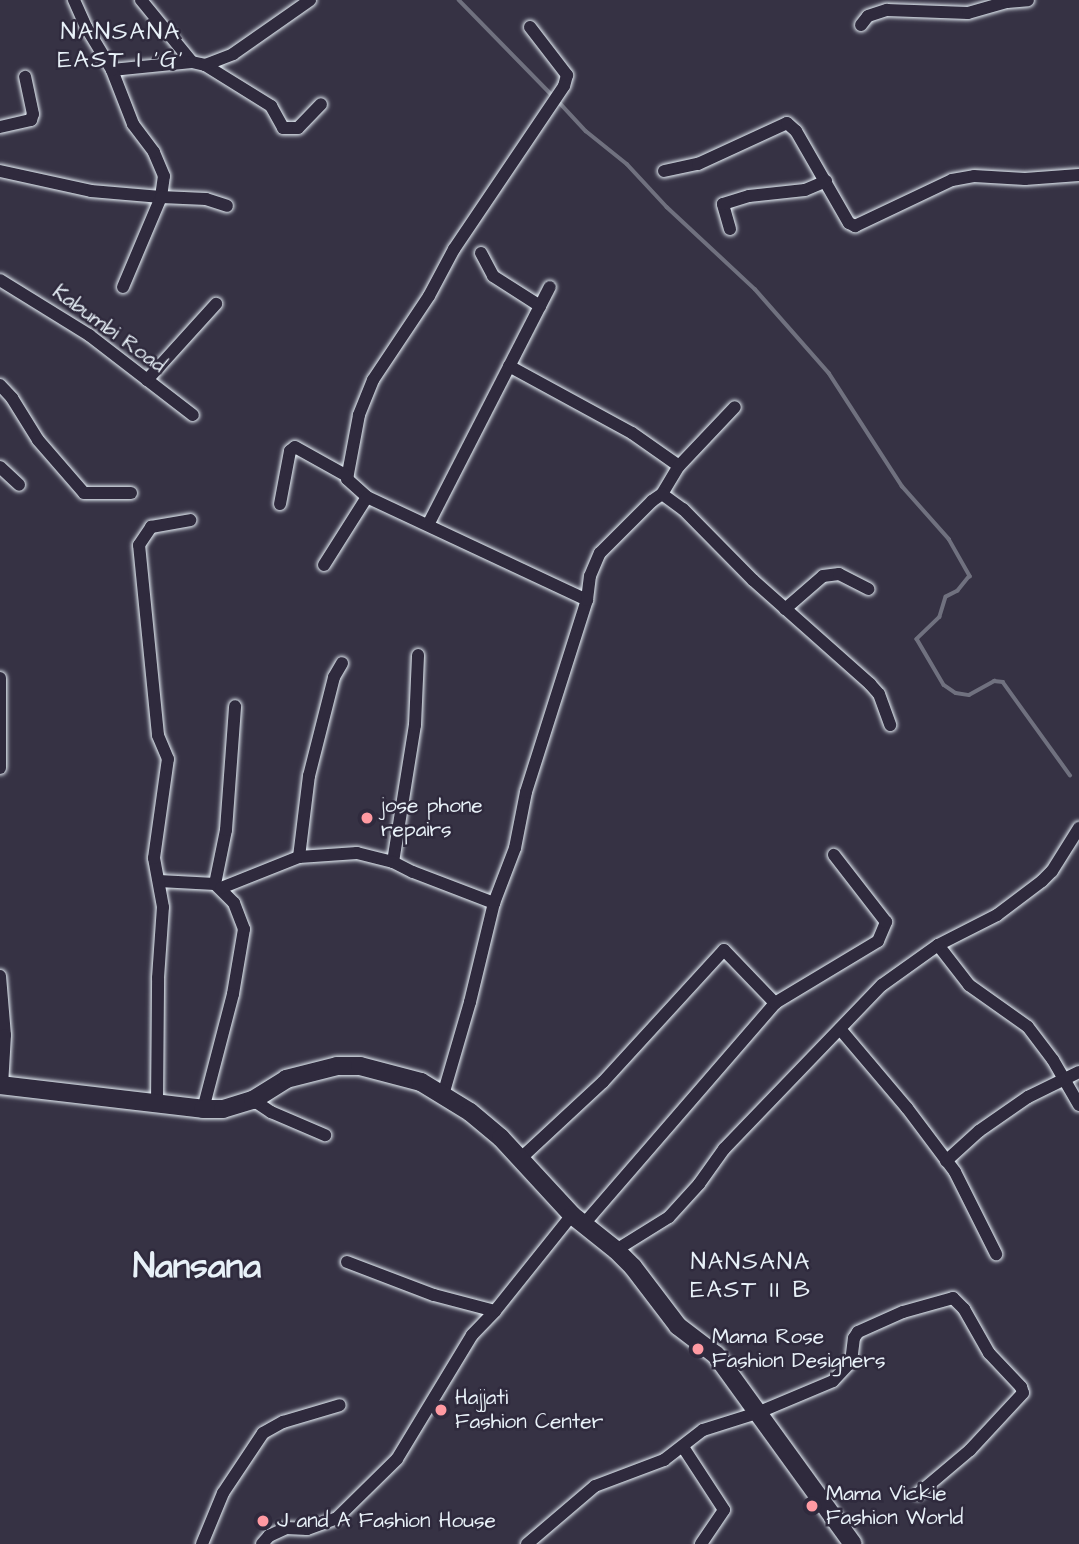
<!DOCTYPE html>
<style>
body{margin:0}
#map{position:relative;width:1079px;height:1544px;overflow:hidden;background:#363244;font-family:"Architects Daughter",sans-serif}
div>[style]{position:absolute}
.stream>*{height:3.5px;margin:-1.75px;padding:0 1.75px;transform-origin:1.75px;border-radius:1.75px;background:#70717f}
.roads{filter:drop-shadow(0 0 2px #e8f1f8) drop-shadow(0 0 2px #e8f1f8)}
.street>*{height:12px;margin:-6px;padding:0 6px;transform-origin:6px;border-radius:6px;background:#2f2a3d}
.secondary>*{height:18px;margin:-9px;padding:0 9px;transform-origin:9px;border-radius:9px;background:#2f2a3d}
.dots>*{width:19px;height:19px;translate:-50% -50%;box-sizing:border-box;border:4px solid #2f2a3d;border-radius:50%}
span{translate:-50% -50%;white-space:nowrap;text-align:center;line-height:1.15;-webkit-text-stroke:5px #2f2a3d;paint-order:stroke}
.street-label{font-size:21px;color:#e8f1f8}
.poi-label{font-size:21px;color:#e8f1f8}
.left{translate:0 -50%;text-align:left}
.quarter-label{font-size:24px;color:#e8f1f8;letter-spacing:2px}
.town-label{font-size:35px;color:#e8f1f8;font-weight:700}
</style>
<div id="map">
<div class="stream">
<i style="left:459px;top:0;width:134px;rotate:45.6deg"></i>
<i style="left:558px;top:101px;width:41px;rotate:47deg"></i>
<i style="left:586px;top:131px;width:53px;rotate:38.8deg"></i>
<i style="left:627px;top:164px;width:59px;rotate:47.1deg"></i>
<i style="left:667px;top:207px;width:120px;rotate:43deg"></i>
<i style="left:755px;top:289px;width:112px;rotate:48.6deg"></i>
<i style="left:829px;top:373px;width:135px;rotate:57.1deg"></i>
<i style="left:902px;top:486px;width:71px;rotate:48.4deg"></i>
<i style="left:949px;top:539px;width:43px;rotate:60.4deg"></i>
<i style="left:970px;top:576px;width:19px;rotate:129deg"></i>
<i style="left:958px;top:591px;width:13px;rotate:153deg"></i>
<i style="left:946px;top:597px;width:21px;rotate:107deg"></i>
<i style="left:940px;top:617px;width:32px;rotate:136deg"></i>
<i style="left:917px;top:639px;width:53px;rotate:59.6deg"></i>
<i style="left:944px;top:685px;width:14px;rotate:34deg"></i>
<i style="left:956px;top:693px;width:13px;rotate:9deg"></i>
<i style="left:969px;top:695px;width:29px;rotate:-29deg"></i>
<i style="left:994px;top:681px;width:9px;rotate:6deg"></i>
<i style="left:1003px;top:682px;width:115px;rotate:54.2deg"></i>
</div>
<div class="roads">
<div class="street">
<i style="left:141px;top:0;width:80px;rotate:50.6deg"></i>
<i style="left:861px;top:25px;width:11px;rotate:-52deg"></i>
<i style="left:868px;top:16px;width:20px;rotate:-18deg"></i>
<i style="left:887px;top:10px;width:81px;rotate:2.1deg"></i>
<i style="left:968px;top:13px;width:41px;rotate:-15.8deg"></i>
<i style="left:1007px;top:2px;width:21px;rotate:-5deg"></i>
<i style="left:530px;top:27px;width:61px;rotate:52.4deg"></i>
<i style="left:567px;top:75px;width:11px;rotate:105deg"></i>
<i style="left:564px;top:86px;width:197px;rotate:124deg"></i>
<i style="left:454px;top:249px;width:53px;rotate:118deg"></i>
<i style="left:429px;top:296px;width:101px;rotate:123.7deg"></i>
<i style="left:373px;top:380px;width:38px;rotate:112deg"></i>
<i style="left:359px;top:415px;width:65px;rotate:100.6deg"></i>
<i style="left:347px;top:479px;width:27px;rotate:42deg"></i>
<i style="left:367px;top:497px;width:243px;rotate:25.1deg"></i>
<i style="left:205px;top:65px;width:78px;rotate:31.8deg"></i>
<i style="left:271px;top:106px;width:25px;rotate:61deg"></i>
<i style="left:283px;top:128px;width:15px"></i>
<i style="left:298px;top:128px;width:33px;rotate:-46deg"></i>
<i style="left:112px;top:70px;width:80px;rotate:-5.7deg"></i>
<i style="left:192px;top:62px;width:13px;rotate:13deg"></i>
<i style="left:205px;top:65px;width:30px;rotate:-21deg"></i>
<i style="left:233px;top:54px;width:94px;rotate:-35deg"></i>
<i style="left:0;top:127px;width:32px;rotate:-13deg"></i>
<i style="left:31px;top:120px;width:6px;rotate:-72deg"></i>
<i style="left:33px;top:114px;width:38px;rotate:-102deg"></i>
<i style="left:0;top:171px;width:93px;rotate:12.4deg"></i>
<i style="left:91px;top:191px;width:70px;rotate:4.9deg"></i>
<i style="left:161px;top:197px;width:21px;rotate:-82deg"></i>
<i style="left:164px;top:176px;width:26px;rotate:-113deg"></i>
<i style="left:154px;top:152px;width:35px;rotate:-127deg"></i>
<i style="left:133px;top:124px;width:58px;rotate:-111.3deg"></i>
<i style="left:112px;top:70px;width:50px;rotate:-121.2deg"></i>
<i style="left:86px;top:27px;width:30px;rotate:-114deg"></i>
<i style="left:664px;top:171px;width:35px;rotate:-12deg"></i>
<i style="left:698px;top:164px;width:98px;rotate:-24.7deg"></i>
<i style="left:787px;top:123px;width:12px;rotate:42deg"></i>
<i style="left:796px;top:131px;width:106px;rotate:60.1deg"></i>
<i style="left:849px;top:223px;width:7px;rotate:27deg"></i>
<i style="left:855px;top:226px;width:107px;rotate:-25.4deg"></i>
<i style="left:952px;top:180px;width:22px;rotate:-10deg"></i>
<i style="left:974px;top:176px;width:51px;rotate:3.4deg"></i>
<i style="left:1025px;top:179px;width:54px;rotate:-4.2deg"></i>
<i style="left:730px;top:229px;width:26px;rotate:-106deg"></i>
<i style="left:723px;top:204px;width:27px;rotate:-17deg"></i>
<i style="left:749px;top:196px;width:56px;rotate:-6.1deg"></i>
<i style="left:805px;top:190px;width:23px;rotate:-23deg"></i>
<i style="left:481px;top:253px;width:26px;rotate:62deg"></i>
<i style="left:493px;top:276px;width:56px;rotate:32.6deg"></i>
<i style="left:0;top:280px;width:105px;rotate:31.7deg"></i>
<i style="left:89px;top:335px;width:131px;rotate:37.6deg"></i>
<i style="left:123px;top:287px;width:98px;rotate:-67.1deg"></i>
<i style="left:161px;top:197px;width:45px;rotate:2.5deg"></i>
<i style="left:206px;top:199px;width:22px;rotate:18deg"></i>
<i style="left:509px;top:366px;width:140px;rotate:28.6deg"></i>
<i style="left:632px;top:433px;width:57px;rotate:35.1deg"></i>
<i style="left:147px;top:380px;width:103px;rotate:-47.8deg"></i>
<i style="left:0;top:385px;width:18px;rotate:47deg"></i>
<i style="left:12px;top:398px;width:49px;rotate:58.2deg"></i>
<i style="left:38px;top:440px;width:70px;rotate:49deg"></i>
<i style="left:84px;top:493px;width:47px"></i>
<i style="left:0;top:467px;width:26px;rotate:43deg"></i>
<i style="left:662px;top:494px;width:33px;rotate:-59deg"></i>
<i style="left:679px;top:466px;width:81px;rotate:-46.5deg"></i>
<i style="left:280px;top:504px;width:54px;rotate:-79.3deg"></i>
<i style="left:290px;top:451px;width:6px;rotate:-39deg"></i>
<i style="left:295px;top:447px;width:60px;rotate:29.1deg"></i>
<i style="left:429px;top:523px;width:265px;rotate:-62.9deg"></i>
<i style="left:324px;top:565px;width:80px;rotate:-57.7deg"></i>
<i style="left:785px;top:609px;width:50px;rotate:-41deg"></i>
<i style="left:823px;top:576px;width:16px;rotate:-7deg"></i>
<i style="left:839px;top:574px;width:33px;rotate:27deg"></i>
<i style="left:0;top:678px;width:90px;rotate:90deg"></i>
<i style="left:299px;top:857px;width:82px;rotate:-83deg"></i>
<i style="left:309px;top:776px;width:102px;rotate:-75.8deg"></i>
<i style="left:334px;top:677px;width:16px;rotate:-60deg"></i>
<i style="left:393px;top:862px;width:139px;rotate:-80.9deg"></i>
<i style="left:415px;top:725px;width:70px;rotate:-87.5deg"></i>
<i style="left:159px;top:881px;width:56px;rotate:3.1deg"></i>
<i style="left:215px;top:884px;width:27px;rotate:45deg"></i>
<i style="left:234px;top:903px;width:28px;rotate:69deg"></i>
<i style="left:244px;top:929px;width:66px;rotate:99.6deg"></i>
<i style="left:233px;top:994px;width:119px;rotate:104.6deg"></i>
<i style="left:215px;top:884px;width:55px;rotate:-78.5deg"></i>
<i style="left:226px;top:830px;width:124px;rotate:-85.8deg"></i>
<i style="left:221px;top:888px;width:84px;rotate:-21.7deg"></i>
<i style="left:299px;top:857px;width:58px;rotate:-3.9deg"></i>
<i style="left:357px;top:853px;width:37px;rotate:14deg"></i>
<i style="left:393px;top:862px;width:22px;rotate:27deg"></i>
<i style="left:413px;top:872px;width:87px;rotate:20.9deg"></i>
<i style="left:938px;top:945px;width:51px;rotate:52.2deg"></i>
<i style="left:969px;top:985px;width:72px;rotate:35.4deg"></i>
<i style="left:1028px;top:1027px;width:41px;rotate:52.9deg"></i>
<i style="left:1053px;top:1060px;width:52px;rotate:60deg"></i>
<i style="left:0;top:976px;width:59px;rotate:85.2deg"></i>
<i style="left:5px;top:1035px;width:51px;rotate:93.4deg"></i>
<i style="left:840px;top:1029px;width:104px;rotate:49.7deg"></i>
<i style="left:907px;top:1108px;width:80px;rotate:53.1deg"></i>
<i style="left:955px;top:1172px;width:92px;rotate:63.4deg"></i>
<i style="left:443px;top:1095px;width:97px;rotate:-73.8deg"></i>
<i style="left:470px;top:1002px;width:102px;rotate:-76.4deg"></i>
<i style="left:494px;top:903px;width:59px;rotate:-69.1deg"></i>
<i style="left:515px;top:848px;width:57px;rotate:-78.9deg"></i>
<i style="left:526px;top:792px;width:201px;rotate:-72.4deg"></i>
<i style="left:587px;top:600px;width:24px;rotate:-83deg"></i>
<i style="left:590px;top:576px;width:25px;rotate:-67deg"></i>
<i style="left:600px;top:553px;width:74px;rotate:-45deg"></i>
<i style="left:652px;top:501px;width:12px;rotate:-35deg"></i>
<i style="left:662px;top:494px;width:26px;rotate:36deg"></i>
<i style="left:683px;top:509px;width:100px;rotate:45.4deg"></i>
<i style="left:753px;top:580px;width:157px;rotate:41.6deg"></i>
<i style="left:870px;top:684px;width:13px;rotate:48deg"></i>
<i style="left:879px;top:694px;width:33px;rotate:70deg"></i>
<i style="left:253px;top:1100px;width:22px;rotate:34deg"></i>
<i style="left:271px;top:1112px;width:59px;rotate:23.1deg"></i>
<i style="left:157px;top:1104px;width:126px;rotate:-89.5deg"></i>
<i style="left:158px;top:978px;width:71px;rotate:-86deg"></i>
<i style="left:163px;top:907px;width:50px;rotate:-100.4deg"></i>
<i style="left:154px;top:858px;width:100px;rotate:-82deg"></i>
<i style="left:168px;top:759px;width:26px;rotate:-113deg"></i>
<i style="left:158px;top:735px;width:191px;rotate:-95.7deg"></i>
<i style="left:139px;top:545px;width:22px;rotate:-56deg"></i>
<i style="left:151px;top:527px;width:40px;rotate:-10deg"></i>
<i style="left:520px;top:1159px;width:113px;rotate:-42.9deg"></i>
<i style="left:603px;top:1082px;width:179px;rotate:-47.5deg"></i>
<i style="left:724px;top:950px;width:74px;rotate:46.1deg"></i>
<i style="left:946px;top:1161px;width:45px;rotate:-42.3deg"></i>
<i style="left:979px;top:1131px;width:60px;rotate:-34.8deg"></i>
<i style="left:1028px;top:1097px;width:57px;rotate:-26.1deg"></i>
<i style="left:583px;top:1225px;width:294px;rotate:-49.1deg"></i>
<i style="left:775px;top:1003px;width:120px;rotate:-31deg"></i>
<i style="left:878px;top:941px;width:21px;rotate:-67deg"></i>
<i style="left:886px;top:922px;width:85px;rotate:-127.8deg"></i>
<i style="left:616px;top:1250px;width:62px;rotate:-31.9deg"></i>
<i style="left:669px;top:1217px;width:45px;rotate:-47.7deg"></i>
<i style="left:699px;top:1184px;width:43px;rotate:-54.5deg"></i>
<i style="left:724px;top:1149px;width:228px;rotate:-46.1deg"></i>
<i style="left:882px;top:985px;width:69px;rotate:-35.5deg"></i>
<i style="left:938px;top:945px;width:66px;rotate:-27deg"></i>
<i style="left:997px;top:915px;width:56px;rotate:-37.1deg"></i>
<i style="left:1042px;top:881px;width:14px;rotate:-45deg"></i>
<i style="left:1052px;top:871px;width:51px;rotate:-57.9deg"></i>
<i style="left:347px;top:1262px;width:93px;rotate:20.8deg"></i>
<i style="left:434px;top:1295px;width:63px;rotate:14.7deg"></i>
<i style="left:683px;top:1447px;width:75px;rotate:56.9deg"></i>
<i style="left:724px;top:1510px;width:41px;rotate:124.1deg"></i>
<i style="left:202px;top:1544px;width:55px;rotate:-67.6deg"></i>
<i style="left:223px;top:1493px;width:72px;rotate:-56.3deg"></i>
<i style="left:263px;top:1433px;width:23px;rotate:-29deg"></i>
<i style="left:283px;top:1422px;width:59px;rotate:-16.6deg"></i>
<i style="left:262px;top:1544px;width:11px;rotate:-49deg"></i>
<i style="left:269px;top:1536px;width:19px;rotate:-25deg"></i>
<i style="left:286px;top:1528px;width:21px;rotate:3deg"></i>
<i style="left:307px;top:1529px;width:32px;rotate:-20deg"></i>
<i style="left:337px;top:1518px;width:84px;rotate:-44.5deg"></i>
<i style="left:397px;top:1459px;width:145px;rotate:-58.8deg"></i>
<i style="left:472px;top:1335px;width:33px;rotate:-46deg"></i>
<i style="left:495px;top:1311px;width:123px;rotate:-51.3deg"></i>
<i style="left:527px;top:1544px;width:89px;rotate:-40.5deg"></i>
<i style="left:595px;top:1486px;width:74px;rotate:-20.6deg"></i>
<i style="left:664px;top:1460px;width:49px;rotate:-37.6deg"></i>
<i style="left:703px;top:1430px;width:57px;rotate:-17.5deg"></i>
<i style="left:757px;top:1413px;width:82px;rotate:-22.8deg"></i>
<i style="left:833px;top:1381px;width:26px;rotate:-47deg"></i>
<i style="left:851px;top:1362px;width:24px;rotate:-83deg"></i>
<i style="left:854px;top:1338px;width:7px;rotate:-56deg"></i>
<i style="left:858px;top:1332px;width:49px;rotate:-24deg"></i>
<i style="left:903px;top:1312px;width:52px;rotate:-15.6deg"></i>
<i style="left:953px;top:1298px;width:16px;rotate:45deg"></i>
<i style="left:964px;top:1309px;width:51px;rotate:60.4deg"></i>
<i style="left:989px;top:1353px;width:47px;rotate:46.7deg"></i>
<i style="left:1021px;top:1387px;width:6px;rotate:72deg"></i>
<i style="left:1023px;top:1393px;width:78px;rotate:132.9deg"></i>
<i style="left:970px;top:1450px;width:68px;rotate:139.8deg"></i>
</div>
<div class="secondary">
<i style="left:0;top:1085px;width:204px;rotate:6.7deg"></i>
<i style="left:203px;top:1109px;width:20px"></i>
<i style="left:223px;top:1109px;width:31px;rotate:-17deg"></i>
<i style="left:253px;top:1100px;width:39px;rotate:-32deg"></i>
<i style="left:286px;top:1079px;width:53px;rotate:-14.3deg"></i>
<i style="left:337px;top:1066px;width:23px"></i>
<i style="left:360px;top:1066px;width:63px;rotate:14.7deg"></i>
<i style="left:421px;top:1082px;width:57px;rotate:31.5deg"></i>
<i style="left:470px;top:1112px;width:40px;rotate:40deg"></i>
<i style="left:501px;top:1138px;width:105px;rotate:47.3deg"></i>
<i style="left:572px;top:1215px;width:56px;rotate:38.5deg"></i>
<i style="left:616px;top:1250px;width:24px;rotate:45deg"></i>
<i style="left:633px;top:1267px;width:74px;rotate:52.7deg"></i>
<i style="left:678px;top:1326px;width:48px;rotate:37.3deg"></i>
<i style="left:716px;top:1355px;width:233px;rotate:54.1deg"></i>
</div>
</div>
<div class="dots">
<i style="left:367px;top:818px;background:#ff9aa2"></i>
<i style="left:698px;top:1349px;background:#ff9aa2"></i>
<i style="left:441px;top:1410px;background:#ff9aa2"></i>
<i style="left:812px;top:1506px;background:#ff9aa2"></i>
<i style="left:263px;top:1521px;background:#ff9aa2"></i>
</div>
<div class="street-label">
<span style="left:109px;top:329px;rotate:36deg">Kabumbi Road</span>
</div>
<div class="poi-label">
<span class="left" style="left:381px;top:818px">jose phone<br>repairs</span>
<span class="left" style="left:712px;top:1349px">Mama Rose<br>Fashion Designers</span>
<span class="left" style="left:455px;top:1410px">Hajjati<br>Fashion Center</span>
<span class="left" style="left:826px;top:1506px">Mama Vickie<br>Fashion World</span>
<span class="left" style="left:277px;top:1521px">J and A Fashion House</span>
</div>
<div class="quarter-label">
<span style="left:121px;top:47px">NANSANA<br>EAST I 'G'</span>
<span style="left:751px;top:1277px">NANSANA<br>EAST II B</span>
</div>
<div class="town-label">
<span style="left:197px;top:1267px">Nansana</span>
</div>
</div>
